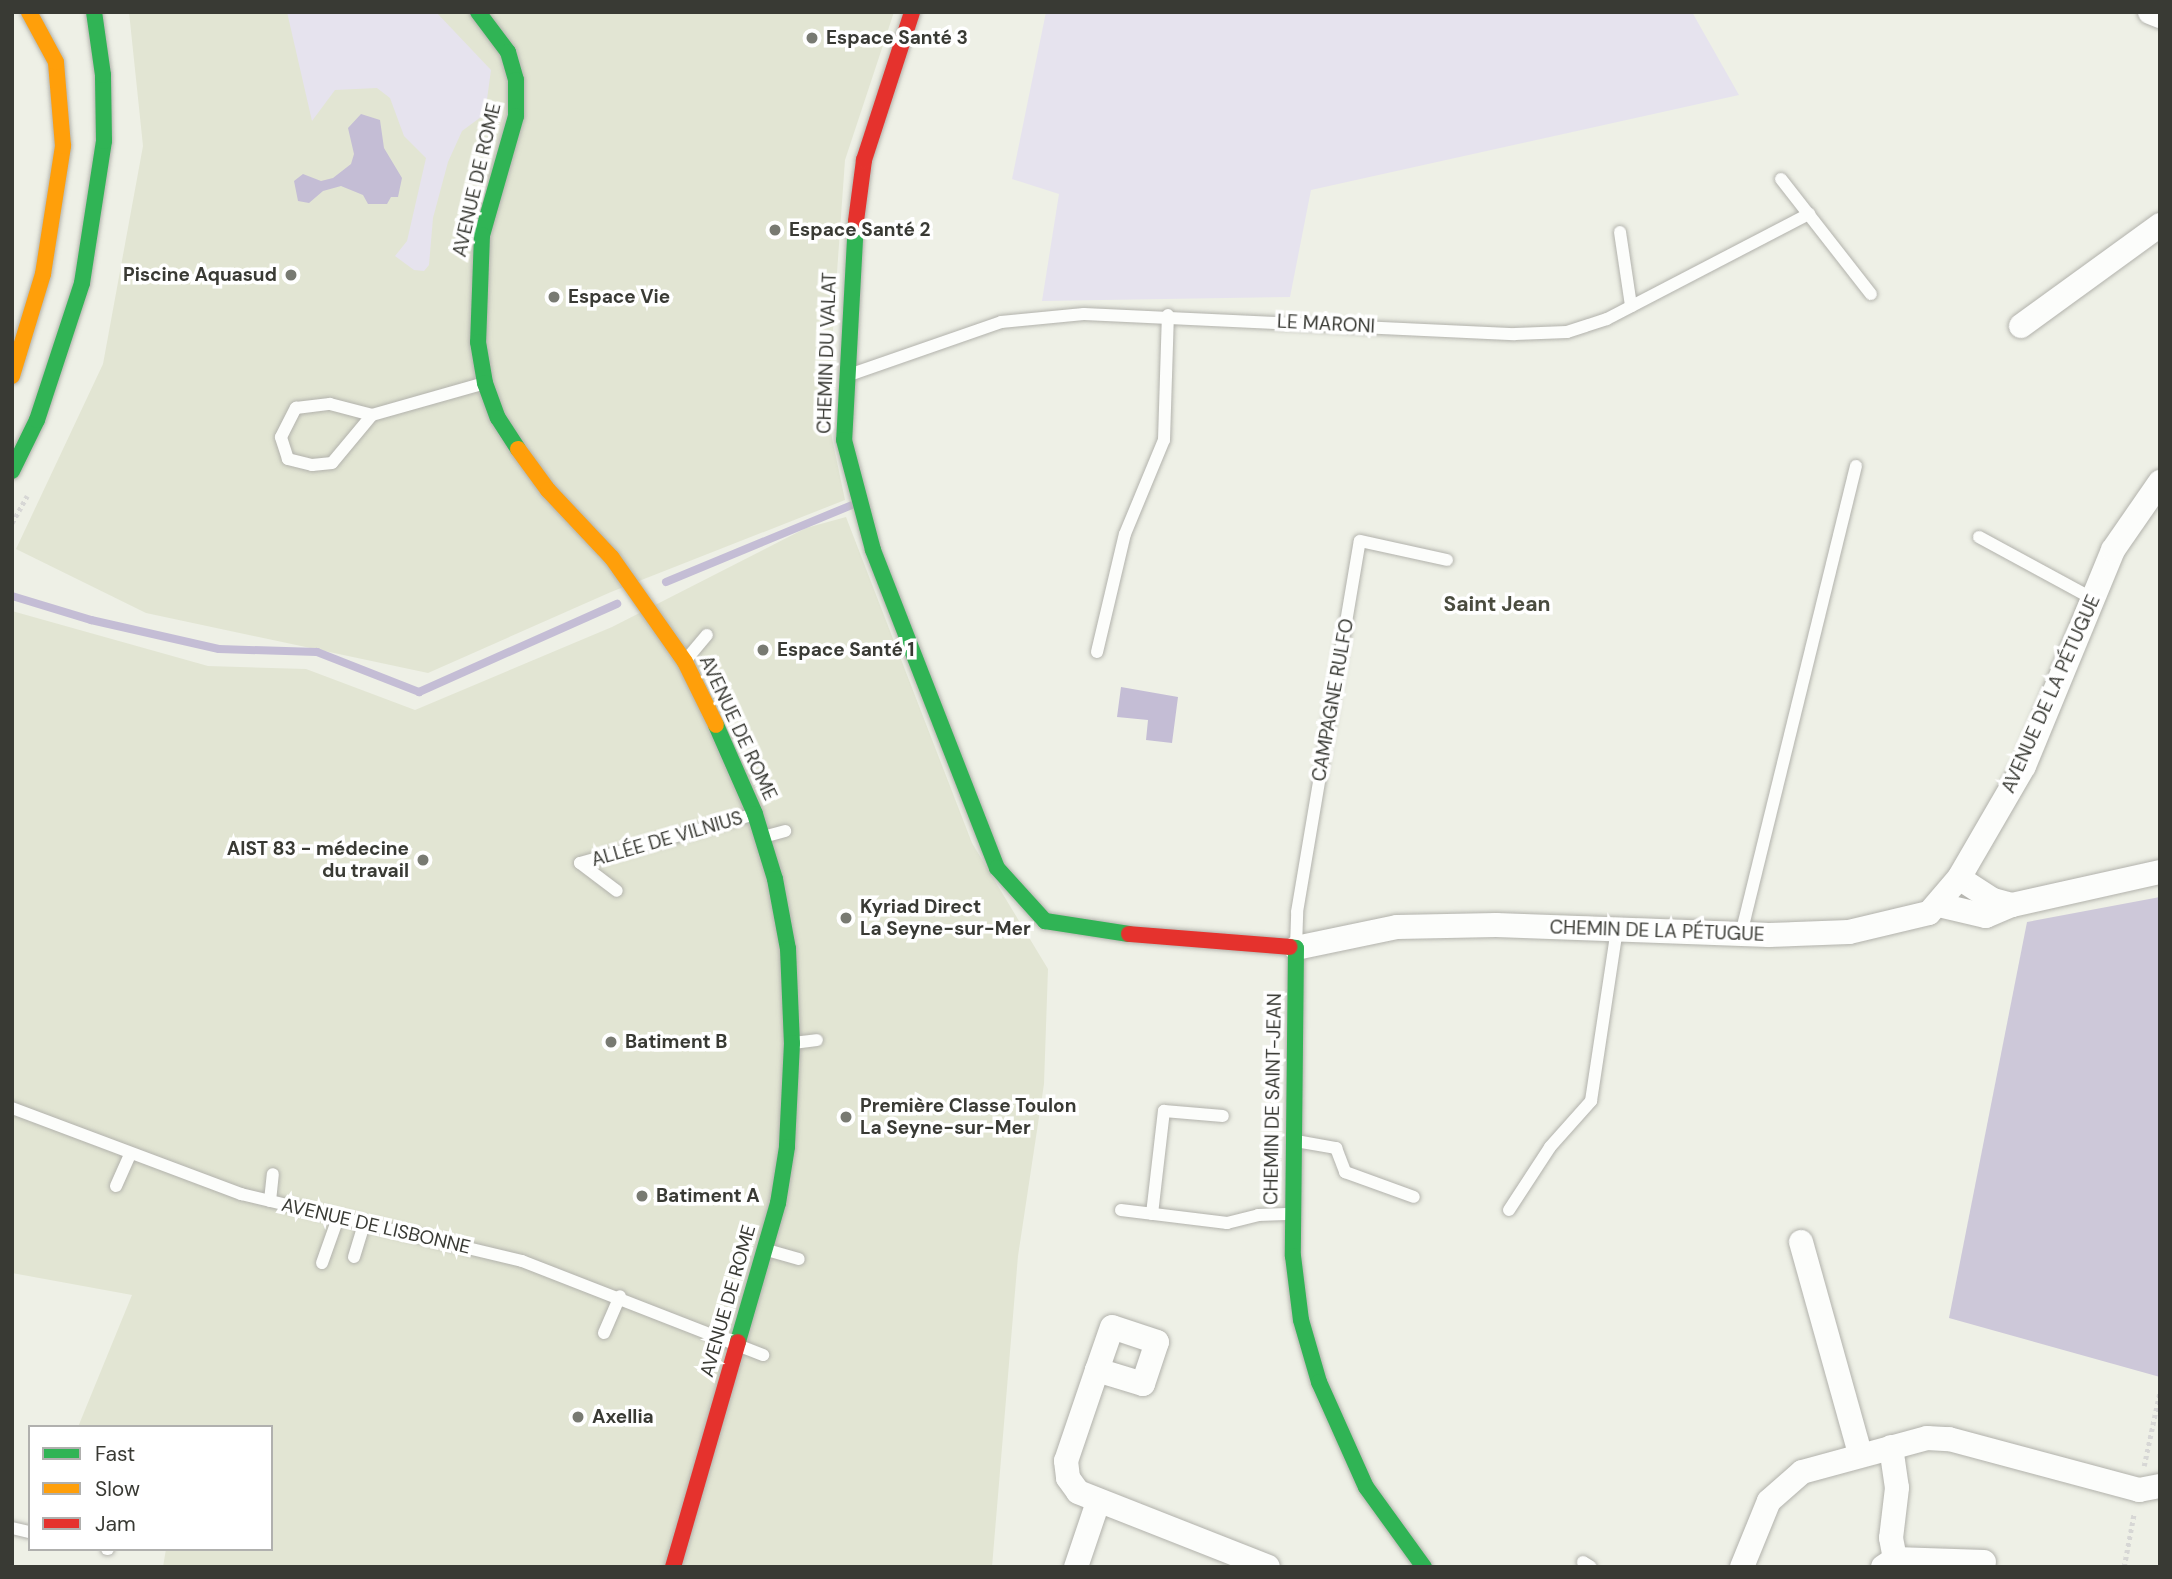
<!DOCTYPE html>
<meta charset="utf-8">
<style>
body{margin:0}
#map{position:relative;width:2172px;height:1579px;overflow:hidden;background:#eef0e6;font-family:"DM Sans",sans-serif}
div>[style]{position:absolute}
.built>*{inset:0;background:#e2e5d3}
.green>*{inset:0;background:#e6e3ee}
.forest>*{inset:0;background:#cdc8d9}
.water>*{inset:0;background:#c4bdd5}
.stream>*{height:8px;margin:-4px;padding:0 4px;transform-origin:4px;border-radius:4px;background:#c4bdd5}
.path>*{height:4.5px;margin-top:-2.25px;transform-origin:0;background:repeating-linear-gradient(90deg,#d7d7d5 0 3.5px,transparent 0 7px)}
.roads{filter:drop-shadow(0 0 2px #b2b2ac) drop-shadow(0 0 2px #b2b2ac)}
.lane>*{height:12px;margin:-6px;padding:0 6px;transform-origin:6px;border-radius:6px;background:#fcfdfb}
.street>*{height:24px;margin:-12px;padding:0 12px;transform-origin:12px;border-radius:12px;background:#fcfdfb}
.fast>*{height:16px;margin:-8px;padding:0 8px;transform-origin:8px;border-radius:8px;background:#30b455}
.slow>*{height:16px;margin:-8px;padding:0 8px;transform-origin:8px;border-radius:8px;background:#ff9f0a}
.jam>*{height:16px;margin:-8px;padding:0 8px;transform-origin:8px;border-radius:8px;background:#e5322d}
.dots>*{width:19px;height:19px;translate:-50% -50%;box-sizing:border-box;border:4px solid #fff;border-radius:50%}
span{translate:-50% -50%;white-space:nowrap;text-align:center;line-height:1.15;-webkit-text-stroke:7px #fff;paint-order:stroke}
.poi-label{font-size:19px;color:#393a34;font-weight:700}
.left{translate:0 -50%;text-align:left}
.right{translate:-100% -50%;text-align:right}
.street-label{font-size:19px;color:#393a34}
.neighbourhood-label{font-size:21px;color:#494b3e;font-weight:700}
.frame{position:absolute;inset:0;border:14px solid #393a34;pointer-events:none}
.legend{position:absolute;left:28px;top:1425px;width:245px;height:126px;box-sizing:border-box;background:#fff;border:2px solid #b0b0ae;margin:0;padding:9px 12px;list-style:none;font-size:21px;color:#393a34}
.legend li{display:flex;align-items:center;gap:14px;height:35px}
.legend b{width:35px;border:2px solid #b0b0ae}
</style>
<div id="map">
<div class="built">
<i style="clip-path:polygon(129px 12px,894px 12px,845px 160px,827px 414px,845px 500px,611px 592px,428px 673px,146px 613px,16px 549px,103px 364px,143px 146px)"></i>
<i style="clip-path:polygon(846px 517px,972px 843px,1048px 969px,1044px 1084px,1018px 1256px,992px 1567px,163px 1567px,166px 1549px,271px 1549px,271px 1427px,78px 1427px,132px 1295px,12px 1273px,12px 611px,208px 666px,306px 669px,415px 710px,612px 627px,806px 528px)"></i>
</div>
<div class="green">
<i style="clip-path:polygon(287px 12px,436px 12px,491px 70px,485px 114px,462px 131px,448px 162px,433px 218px,429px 265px,424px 271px,414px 270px,395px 256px,407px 241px,426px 158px,404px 136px,390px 98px,377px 88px,335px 90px,312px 121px)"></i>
<i style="clip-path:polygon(1046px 12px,1692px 12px,1739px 95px,1311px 190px,1290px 297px,1042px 301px,1059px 194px,1012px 179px)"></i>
</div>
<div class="forest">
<i style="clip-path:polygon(2160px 897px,2160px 1377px,1949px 1318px,2027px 922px)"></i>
</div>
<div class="water">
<i style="clip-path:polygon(361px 114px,380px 120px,384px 148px,402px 178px,398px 197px,391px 197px,387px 204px,368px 204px,363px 195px,341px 186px,323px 191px,309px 203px,298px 201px,294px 181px,303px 174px,321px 181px,333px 178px,351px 164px,354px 154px,348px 128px)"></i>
<i style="clip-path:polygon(1121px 687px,1178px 697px,1172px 743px,1146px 740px,1148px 720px,1117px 717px)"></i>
</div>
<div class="stream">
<i style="left:666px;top:582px;width:201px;rotate:-22.5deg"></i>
<i style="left:12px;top:596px;width:83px;rotate:16.9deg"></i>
<i style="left:91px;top:620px;width:131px;rotate:12.8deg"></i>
<i style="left:219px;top:649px;width:98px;rotate:1.8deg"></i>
<i style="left:317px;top:652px;width:110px;rotate:21.4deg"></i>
<i style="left:419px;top:692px;width:217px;rotate:-24deg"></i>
</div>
<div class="path">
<i style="left:12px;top:523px;width:31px;rotate:-61deg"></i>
<i style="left:2144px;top:1466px;width:77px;rotate:-78deg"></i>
<i style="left:2124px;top:1567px;width:55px;rotate:-79.5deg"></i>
</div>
<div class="roads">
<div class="lane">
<i style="left:1781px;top:179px;width:146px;rotate:52deg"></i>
<i style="left:1620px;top:232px;width:75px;rotate:81.5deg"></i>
<i style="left:849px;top:375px;width:161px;rotate:-19.2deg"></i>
<i style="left:1001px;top:322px;width:83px;rotate:-5.5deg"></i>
<i style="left:1084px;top:314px;width:431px;rotate:2.7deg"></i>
<i style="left:1515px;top:334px;width:52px;rotate:-2.2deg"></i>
<i style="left:1567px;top:332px;width:42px;rotate:-18deg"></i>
<i style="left:1607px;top:319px;width:228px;rotate:-27.5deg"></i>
<i style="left:372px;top:415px;width:62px;rotate:129.8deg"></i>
<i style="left:332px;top:463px;width:20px;rotate:174deg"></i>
<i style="left:312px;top:465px;width:25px;rotate:-166deg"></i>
<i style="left:288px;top:459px;width:23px;rotate:-108deg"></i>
<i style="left:281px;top:437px;width:33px;rotate:-63deg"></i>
<i style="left:296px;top:408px;width:34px;rotate:-7deg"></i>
<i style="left:330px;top:404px;width:43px;rotate:14.7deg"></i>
<i style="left:372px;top:415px;width:117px;rotate:-15.8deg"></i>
<i style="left:1979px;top:537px;width:130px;rotate:28.5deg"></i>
<i style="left:1097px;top:652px;width:121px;rotate:-76.7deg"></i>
<i style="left:1125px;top:534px;width:102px;rotate:-67.5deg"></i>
<i style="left:1164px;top:440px;width:125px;rotate:-88.2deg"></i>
<i style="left:685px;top:661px;width:34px;rotate:-50deg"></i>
<i style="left:763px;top:837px;width:23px;rotate:-15deg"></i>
<i style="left:580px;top:863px;width:182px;rotate:-15.6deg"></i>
<i style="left:580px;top:863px;width:46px;rotate:37.1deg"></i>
<i style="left:1741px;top:934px;width:482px;rotate:-76.2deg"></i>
<i style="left:1296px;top:947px;width:35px;rotate:-88deg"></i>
<i style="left:1297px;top:912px;width:376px;rotate:-80.4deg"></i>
<i style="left:1360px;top:541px;width:89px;rotate:12.3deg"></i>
<i style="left:793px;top:1043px;width:24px;rotate:-7deg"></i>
<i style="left:12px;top:1108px;width:245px;rotate:20.6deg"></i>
<i style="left:241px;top:1194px;width:289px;rotate:13.4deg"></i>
<i style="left:522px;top:1261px;width:259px;rotate:21.3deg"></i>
<i style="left:1296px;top:1141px;width:41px;rotate:9.9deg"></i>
<i style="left:1336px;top:1148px;width:26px;rotate:69deg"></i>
<i style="left:1345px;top:1172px;width:73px;rotate:19.9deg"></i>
<i style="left:116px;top:1186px;width:34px;rotate:-66deg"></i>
<i style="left:270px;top:1201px;width:27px;rotate:-84deg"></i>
<i style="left:1121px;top:1210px;width:107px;rotate:7deg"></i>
<i style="left:1227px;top:1223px;width:32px;rotate:-14deg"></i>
<i style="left:1258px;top:1215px;width:35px;rotate:-2deg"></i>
<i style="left:1509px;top:1210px;width:75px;rotate:-56.9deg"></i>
<i style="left:1550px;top:1147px;width:62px;rotate:-48.3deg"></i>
<i style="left:1591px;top:1101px;width:173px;rotate:-81.4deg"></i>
<i style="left:1152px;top:1214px;width:104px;rotate:-83.4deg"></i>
<i style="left:1164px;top:1111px;width:59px;rotate:4.8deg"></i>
<i style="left:767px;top:1250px;width:33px;rotate:16deg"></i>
<i style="left:354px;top:1257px;width:34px;rotate:-73deg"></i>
<i style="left:322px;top:1263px;width:48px;rotate:-70.4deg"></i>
<i style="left:604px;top:1333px;width:40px;rotate:-66.6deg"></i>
<i style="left:12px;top:1528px;width:18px;rotate:13deg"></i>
<i style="left:107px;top:1549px;width:1px"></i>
<i style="left:1583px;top:1562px;width:9px;rotate:32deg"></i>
</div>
<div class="street">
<i style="left:2150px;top:12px;width:11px;rotate:22deg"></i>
<i style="left:2021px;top:326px;width:172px;rotate:-36deg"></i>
<i style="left:1939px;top:905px;width:48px;rotate:13.2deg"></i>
<i style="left:1986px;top:916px;width:28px;rotate:-23deg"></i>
<i style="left:2012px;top:905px;width:20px;rotate:-165deg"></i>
<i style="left:1993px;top:900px;width:40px;rotate:-147.1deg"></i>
<i style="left:2012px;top:905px;width:152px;rotate:-12.6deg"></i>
<i style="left:1296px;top:948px;width:103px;rotate:-11.7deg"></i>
<i style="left:1397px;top:927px;width:99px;rotate:-1.2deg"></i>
<i style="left:1496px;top:925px;width:273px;rotate:2.1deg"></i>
<i style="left:1769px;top:935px;width:80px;rotate:-2.1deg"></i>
<i style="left:1849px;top:932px;width:82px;rotate:-13.4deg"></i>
<i style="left:1929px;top:913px;width:46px;rotate:-49.4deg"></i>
<i style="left:1959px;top:878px;width:129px;rotate:-59.9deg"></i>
<i style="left:2024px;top:766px;width:234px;rotate:-67.6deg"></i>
<i style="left:2113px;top:550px;width:83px;rotate:-55.3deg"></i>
<i style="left:1801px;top:1242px;width:220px;rotate:74.4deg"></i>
<i style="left:1097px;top:1370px;width:48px;rotate:16.9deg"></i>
<i style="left:1143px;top:1384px;width:44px;rotate:-71.6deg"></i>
<i style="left:1157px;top:1342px;width:47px;rotate:-161.6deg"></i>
<i style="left:1112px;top:1327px;width:46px;rotate:109.2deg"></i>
<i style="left:1097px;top:1370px;width:96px;rotate:108.8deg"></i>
<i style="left:1066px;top:1461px;width:17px;rotate:83deg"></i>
<i style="left:1068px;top:1478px;width:17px;rotate:54deg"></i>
<i style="left:1078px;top:1492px;width:204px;rotate:21.5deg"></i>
<i style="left:1891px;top:1447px;width:41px;rotate:81.7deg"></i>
<i style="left:1897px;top:1488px;width:50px;rotate:96.8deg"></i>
<i style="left:1891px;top:1538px;width:21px;rotate:79deg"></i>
<i style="left:1076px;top:1567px;width:69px;rotate:-71.3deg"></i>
<i style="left:1742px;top:1567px;width:71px;rotate:-67.8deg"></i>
<i style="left:1769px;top:1501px;width:44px;rotate:-41.3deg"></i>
<i style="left:1802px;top:1472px;width:130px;rotate:-15.2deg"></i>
<i style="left:1927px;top:1438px;width:22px;rotate:3deg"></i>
<i style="left:1949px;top:1439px;width:197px;rotate:15deg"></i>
<i style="left:2139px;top:1490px;width:21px;rotate:-11deg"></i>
<i style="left:1883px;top:1567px;width:14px;rotate:-34deg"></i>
<i style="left:1895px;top:1559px;width:89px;rotate:1.9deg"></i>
</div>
<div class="fast">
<i style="left:478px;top:12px;width:50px;rotate:53.1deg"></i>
<i style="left:508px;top:52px;width:29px;rotate:74deg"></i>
<i style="left:516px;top:80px;width:36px;rotate:90deg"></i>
<i style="left:516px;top:116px;width:124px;rotate:105.9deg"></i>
<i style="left:482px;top:235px;width:107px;rotate:92.1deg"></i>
<i style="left:478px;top:342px;width:42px;rotate:80.3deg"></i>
<i style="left:485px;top:383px;width:37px;rotate:70deg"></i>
<i style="left:498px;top:418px;width:37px;rotate:57deg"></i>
<i style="left:856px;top:221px;width:219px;rotate:93.1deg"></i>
<i style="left:844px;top:440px;width:114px;rotate:75.2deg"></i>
<i style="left:873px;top:550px;width:341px;rotate:68.7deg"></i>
<i style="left:997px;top:868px;width:72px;rotate:47.8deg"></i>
<i style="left:1045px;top:921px;width:85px;rotate:8.8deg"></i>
<i style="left:12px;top:471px;width:57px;rotate:-63.9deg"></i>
<i style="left:37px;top:420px;width:144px;rotate:-71.8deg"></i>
<i style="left:82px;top:283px;width:144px;rotate:-81.2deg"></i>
<i style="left:104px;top:141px;width:66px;rotate:-90.9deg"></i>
<i style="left:103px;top:75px;width:64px;rotate:-98.1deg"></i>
<i style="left:716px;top:725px;width:97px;rotate:66.3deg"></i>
<i style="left:755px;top:814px;width:68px;rotate:72.9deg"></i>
<i style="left:775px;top:879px;width:71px;rotate:79.5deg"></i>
<i style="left:788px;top:949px;width:94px;rotate:87.6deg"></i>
<i style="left:792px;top:1043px;width:104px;rotate:92.8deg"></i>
<i style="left:787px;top:1147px;width:57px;rotate:99.1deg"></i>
<i style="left:778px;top:1203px;width:145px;rotate:106.1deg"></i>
<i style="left:1289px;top:947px;width:7px;rotate:8deg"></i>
<i style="left:1296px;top:948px;width:308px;rotate:90.6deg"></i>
<i style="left:1293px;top:1256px;width:64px;rotate:82.9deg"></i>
<i style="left:1301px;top:1320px;width:65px;rotate:73.8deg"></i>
<i style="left:1319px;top:1382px;width:115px;rotate:65.9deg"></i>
<i style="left:1366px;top:1487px;width:99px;rotate:54.1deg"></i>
</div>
<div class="slow">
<i style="left:12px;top:376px;width:107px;rotate:-73.1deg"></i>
<i style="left:43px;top:274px;width:130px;rotate:-81.1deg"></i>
<i style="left:63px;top:146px;width:84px;rotate:-94.8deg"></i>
<i style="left:56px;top:62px;width:57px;rotate:-118.4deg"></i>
<i style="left:518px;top:449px;width:51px;rotate:53.8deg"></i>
<i style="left:548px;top:490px;width:93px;rotate:46.7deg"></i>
<i style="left:612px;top:558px;width:127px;rotate:54.9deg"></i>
<i style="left:685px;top:662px;width:70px;rotate:63.8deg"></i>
</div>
<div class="jam">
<i style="left:856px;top:221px;width:62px;rotate:-82.5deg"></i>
<i style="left:864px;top:160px;width:156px;rotate:-72deg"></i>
<i style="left:1129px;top:934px;width:161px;rotate:4.6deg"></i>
<i style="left:673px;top:1567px;width:234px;rotate:-73.9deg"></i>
</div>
</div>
<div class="dots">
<i style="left:812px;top:38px;background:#787a72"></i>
<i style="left:775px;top:230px;background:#787a72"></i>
<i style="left:291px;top:275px;background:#787a72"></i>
<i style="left:554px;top:297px;background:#787a72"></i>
<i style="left:763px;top:650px;background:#787a72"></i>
<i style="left:423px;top:860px;background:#787a72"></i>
<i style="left:846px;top:918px;background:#787a72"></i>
<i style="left:611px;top:1042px;background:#787a72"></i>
<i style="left:846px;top:1117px;background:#787a72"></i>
<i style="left:642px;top:1196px;background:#787a72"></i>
<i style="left:578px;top:1417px;background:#787a72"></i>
</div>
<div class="poi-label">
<span class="left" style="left:826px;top:38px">Espace Santé 3</span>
<span class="left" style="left:789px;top:230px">Espace Santé 2</span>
<span class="right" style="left:277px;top:275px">Piscine Aquasud</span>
<span class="left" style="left:568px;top:297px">Espace Vie</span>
<span class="left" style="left:777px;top:650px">Espace Santé 1</span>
<span class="right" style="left:409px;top:860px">AIST 83 - médecine<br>du travail</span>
<span class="left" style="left:860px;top:918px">Kyriad Direct<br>La Seyne-sur-Mer</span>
<span class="left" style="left:625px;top:1042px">Batiment B</span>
<span class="left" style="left:860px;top:1117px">Première Classe Toulon<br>La Seyne-sur-Mer</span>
<span class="left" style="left:656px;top:1196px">Batiment A</span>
<span class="left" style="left:592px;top:1417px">Axellia</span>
</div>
<div class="street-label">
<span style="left:477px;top:180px;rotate:-77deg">AVENUE DE ROME</span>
<span style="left:1326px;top:324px;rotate:3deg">LE MARONI</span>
<span style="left:827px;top:353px;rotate:-88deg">CHEMIN DU VALAT</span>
<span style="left:2051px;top:694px;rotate:-66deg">AVENUE DE LA PÉTUGUE</span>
<span style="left:1333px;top:700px;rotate:-80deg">CAMPAGNE RULFO</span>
<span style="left:738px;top:728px;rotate:65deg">AVENUE DE ROME</span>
<span style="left:667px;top:839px;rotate:-16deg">ALLÉE DE VILNIUS</span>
<span style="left:1657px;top:931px;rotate:2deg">CHEMIN DE LA PÉTUGUE</span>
<span style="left:1273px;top:1099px;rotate:-89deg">CHEMIN DE SAINT-JEAN</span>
<span style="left:376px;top:1226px;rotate:13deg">AVENUE DE LISBONNE</span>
<span style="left:728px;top:1301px;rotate:-74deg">AVENUE DE ROME</span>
</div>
<div class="neighbourhood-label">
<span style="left:1497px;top:604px">Saint Jean</span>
</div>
<div class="frame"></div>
<ul class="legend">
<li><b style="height:9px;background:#30b455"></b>Fast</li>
<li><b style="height:9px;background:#ff9f0a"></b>Slow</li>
<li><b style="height:9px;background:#e5322d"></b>Jam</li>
</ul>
</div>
